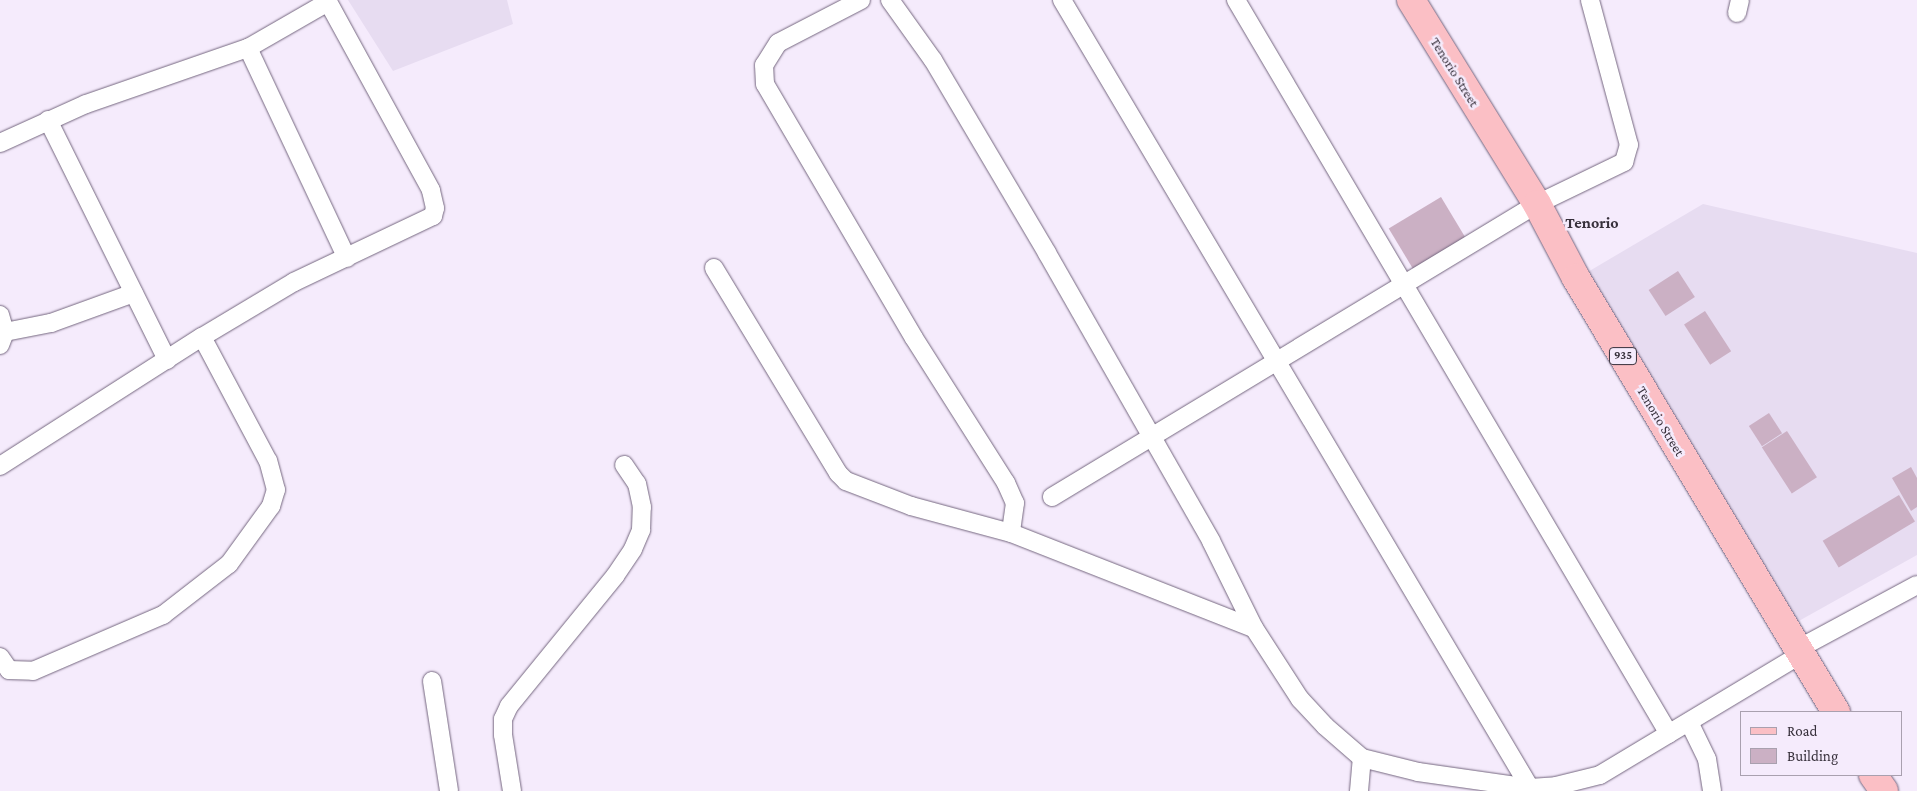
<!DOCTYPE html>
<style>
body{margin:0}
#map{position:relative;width:1917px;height:791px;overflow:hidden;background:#f5ebfc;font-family:"Crimson Pro",serif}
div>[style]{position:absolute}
.education>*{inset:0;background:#e7dcf1}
.building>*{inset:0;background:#cbb0c4;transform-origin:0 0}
.roads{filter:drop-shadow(0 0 1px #74667f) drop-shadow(0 0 1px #74667f)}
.minor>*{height:18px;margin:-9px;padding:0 9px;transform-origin:9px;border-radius:9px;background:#fff}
.primary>*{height:28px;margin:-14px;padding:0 14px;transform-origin:14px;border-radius:14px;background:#fbbfc5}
span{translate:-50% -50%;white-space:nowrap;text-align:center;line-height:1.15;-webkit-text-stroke:5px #f5ebfc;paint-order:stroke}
.shield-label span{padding:1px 4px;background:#f5ebfc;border:1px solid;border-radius:4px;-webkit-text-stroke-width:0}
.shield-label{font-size:12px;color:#37303b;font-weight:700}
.street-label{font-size:14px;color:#37303b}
.quarter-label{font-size:16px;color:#37303b;font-weight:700}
.legend{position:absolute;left:1740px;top:711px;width:162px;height:65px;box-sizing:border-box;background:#f5ebfc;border:1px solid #a9a0af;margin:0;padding:6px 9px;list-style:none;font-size:15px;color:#37303b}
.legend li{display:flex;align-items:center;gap:10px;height:25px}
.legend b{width:25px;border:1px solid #a9a0af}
</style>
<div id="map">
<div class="education">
<i style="clip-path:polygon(348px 0,507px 0,513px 24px,393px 71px)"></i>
<i style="clip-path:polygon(1703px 204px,1917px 253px,1917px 555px,1797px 622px,1586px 273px)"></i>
</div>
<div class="building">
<i style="left:1441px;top:197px;width:47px;height:61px;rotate:59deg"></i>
<i style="left:1678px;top:271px;width:31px;height:35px;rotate:57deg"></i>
<i style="left:1705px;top:311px;width:48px;height:25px;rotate:57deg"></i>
<i style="left:1769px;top:413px;width:24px;height:24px;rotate:57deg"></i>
<i style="left:1787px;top:431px;width:55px;height:30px;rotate:57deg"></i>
<i style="clip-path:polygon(1911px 467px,1917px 478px,1917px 507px,1911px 511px,1892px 478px)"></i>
<i style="left:1899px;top:495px;width:31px;height:89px;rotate:59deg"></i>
</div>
<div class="roads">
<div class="minor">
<i style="left:861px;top:0;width:93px;rotate:152.6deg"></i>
<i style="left:778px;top:43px;width:26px;rotate:122deg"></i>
<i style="left:764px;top:65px;width:19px;rotate:87deg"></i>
<i style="left:765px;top:84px;width:294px;rotate:59.6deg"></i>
<i style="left:914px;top:338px;width:172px;rotate:57.6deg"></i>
<i style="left:1006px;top:483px;width:22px;rotate:66deg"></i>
<i style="left:1015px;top:503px;width:30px;rotate:98deg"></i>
<i style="left:1011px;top:533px;width:261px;rotate:21.4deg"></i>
<i style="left:890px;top:0;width:74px;rotate:54.4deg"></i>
<i style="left:933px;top:60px;width:224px;rotate:59.4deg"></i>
<i style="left:1047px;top:253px;width:331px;rotate:60.3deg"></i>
<i style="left:1211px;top:541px;width:97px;rotate:63.7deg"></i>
<i style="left:1254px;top:628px;width:85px;rotate:57.1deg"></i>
<i style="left:1300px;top:699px;width:37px;rotate:47deg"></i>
<i style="left:1325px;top:726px;width:49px;rotate:40.9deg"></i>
<i style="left:1362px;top:758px;width:58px;rotate:14deg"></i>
<i style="left:1418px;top:772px;width:113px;rotate:8.1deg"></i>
<i style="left:1062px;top:0;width:916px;rotate:59.29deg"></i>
<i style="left:1530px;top:788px;width:26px;rotate:-4deg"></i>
<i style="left:1556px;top:786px;width:45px;rotate:-14deg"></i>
<i style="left:1600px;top:775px;width:235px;rotate:-31deg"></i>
<i style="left:1236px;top:0;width:852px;rotate:59.46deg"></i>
<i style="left:1737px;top:13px;width:13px;rotate:-77deg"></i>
<i style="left:248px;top:48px;width:232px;rotate:64.8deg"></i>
<i style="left:48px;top:120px;width:268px;rotate:63.6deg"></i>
<i style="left:0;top:143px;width:94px;rotate:-24.4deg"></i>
<i style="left:86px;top:104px;width:171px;rotate:-19.1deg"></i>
<i style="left:248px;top:48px;width:92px;rotate:-29.9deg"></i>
<i style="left:714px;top:268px;width:240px;rotate:58.8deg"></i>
<i style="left:838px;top:473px;width:11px;rotate:45deg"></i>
<i style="left:846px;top:481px;width:70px;rotate:21deg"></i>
<i style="left:911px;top:506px;width:104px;rotate:15.1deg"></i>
<i style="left:0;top:315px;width:18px;rotate:74deg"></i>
<i style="left:5px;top:332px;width:14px;rotate:111deg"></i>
<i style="left:5px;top:332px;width:47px;rotate:-11.1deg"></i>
<i style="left:51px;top:323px;width:88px;rotate:-19.9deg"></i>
<i style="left:0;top:466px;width:240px;rotate:-32.6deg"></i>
<i style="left:202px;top:337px;width:107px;rotate:-30.9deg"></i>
<i style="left:294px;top:282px;width:154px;rotate:-25.4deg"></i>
<i style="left:433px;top:216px;width:8px;rotate:-76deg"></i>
<i style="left:435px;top:208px;width:18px;rotate:-103deg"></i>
<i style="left:431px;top:190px;width:217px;rotate:-118.7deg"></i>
<i style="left:1052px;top:497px;width:567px;rotate:-31.14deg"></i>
<i style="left:1537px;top:204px;width:97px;rotate:-25.8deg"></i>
<i style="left:1624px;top:162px;width:18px;rotate:-74deg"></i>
<i style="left:1629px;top:145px;width:150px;rotate:-105.1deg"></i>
<i style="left:1798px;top:649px;width:135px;rotate:-28.3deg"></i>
<i style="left:0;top:657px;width:16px;rotate:55deg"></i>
<i style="left:9px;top:670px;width:24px;rotate:2deg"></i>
<i style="left:33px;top:671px;width:142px;rotate:-23.3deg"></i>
<i style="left:163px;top:615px;width:83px;rotate:-37.7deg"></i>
<i style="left:229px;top:564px;width:72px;rotate:-54.1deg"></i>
<i style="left:271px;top:506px;width:17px;rotate:-73deg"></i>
<i style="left:276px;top:490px;width:30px;rotate:-105deg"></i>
<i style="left:268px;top:461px;width:140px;rotate:-118deg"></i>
<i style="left:432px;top:681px;width:111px;rotate:81.2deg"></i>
<i style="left:1689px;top:722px;width:41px;rotate:64.1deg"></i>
<i style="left:1707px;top:759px;width:32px;rotate:81deg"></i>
<i style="left:512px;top:791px;width:57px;rotate:-99.1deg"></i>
<i style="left:503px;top:735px;width:16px;rotate:-90deg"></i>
<i style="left:503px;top:719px;width:14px;rotate:-65deg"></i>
<i style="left:509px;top:706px;width:168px;rotate:-50.8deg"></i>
<i style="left:615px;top:576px;width:32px;rotate:-56deg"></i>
<i style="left:633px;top:549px;width:21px;rotate:-67deg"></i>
<i style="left:641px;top:530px;width:23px;rotate:-88deg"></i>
<i style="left:642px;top:507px;width:24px;rotate:-102deg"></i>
<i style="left:637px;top:484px;width:23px;rotate:-124deg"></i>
<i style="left:1359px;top:791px;width:33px;rotate:-85deg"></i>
</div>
<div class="primary">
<i style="left:1411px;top:0;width:240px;rotate:58.3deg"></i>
<i style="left:1537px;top:204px;width:84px;rotate:62.2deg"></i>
<i style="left:1576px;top:278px;width:506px;rotate:59.08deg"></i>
<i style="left:1873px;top:775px;width:19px;rotate:55deg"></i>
</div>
</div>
<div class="shield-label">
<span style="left:1623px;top:356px">935</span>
</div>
<div class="street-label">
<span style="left:1455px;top:72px;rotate:58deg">Tenorio Street</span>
<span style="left:1661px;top:421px;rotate:59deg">Tenorio Street</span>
</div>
<div class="quarter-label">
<span style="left:1592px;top:223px">Tenorio</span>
</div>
<ul class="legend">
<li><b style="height:6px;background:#fbbfc5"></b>Road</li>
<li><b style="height:14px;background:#cbb0c4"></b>Building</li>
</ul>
</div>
